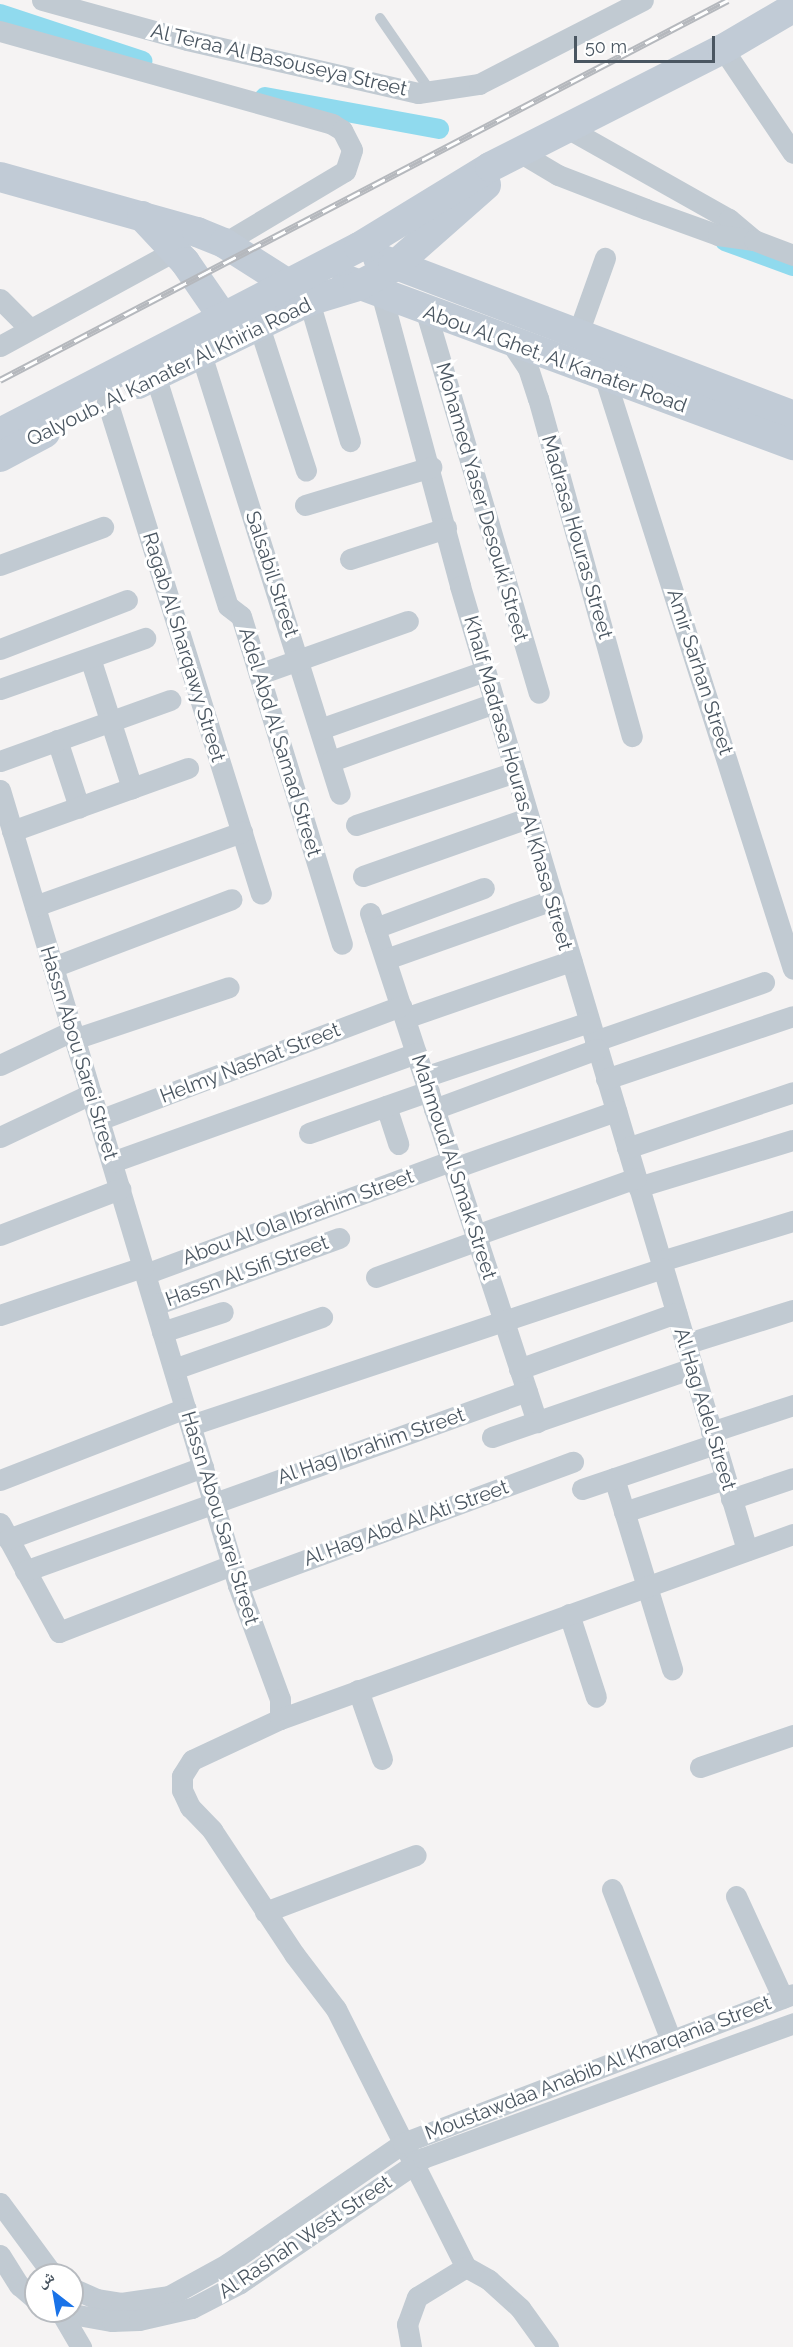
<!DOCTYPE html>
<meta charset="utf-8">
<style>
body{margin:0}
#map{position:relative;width:793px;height:2347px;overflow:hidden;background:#f5f3f3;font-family:Raleway,"Noto Naskh Arabic",sans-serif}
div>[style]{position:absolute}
.canal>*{height:20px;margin:-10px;padding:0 10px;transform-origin:10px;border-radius:10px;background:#90daee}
.lane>*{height:10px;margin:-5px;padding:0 5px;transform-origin:5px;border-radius:5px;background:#c1cad2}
.street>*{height:21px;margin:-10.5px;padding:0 10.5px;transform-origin:10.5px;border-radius:10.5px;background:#c1cad2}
.secondary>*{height:30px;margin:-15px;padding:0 15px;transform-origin:15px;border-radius:15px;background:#c1cbd6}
.rail>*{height:7px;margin-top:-3.5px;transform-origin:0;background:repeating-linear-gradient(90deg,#fff 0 14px,#b5b8bd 0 28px);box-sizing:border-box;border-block:2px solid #b5b8bd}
span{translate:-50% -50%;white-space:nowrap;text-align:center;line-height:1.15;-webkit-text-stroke:6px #fff;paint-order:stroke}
.street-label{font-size:20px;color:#4a5661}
.north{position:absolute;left:24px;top:2263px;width:60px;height:60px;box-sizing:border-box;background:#fff;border:2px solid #b7bbc0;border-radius:50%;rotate:329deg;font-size:16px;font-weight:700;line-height:24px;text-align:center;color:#4a5661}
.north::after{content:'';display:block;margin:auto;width:21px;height:27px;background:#1a73e8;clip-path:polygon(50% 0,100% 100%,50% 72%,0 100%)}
.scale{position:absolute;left:574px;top:36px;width:141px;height:27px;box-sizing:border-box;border:3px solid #4a5661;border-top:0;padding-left:8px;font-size:18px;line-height:21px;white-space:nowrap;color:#4a5661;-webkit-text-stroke:4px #fff;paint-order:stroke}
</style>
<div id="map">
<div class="canal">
<i style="left:0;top:14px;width:150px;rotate:18.3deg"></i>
<i style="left:265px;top:97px;width:177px;rotate:10.4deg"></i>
<i style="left:725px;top:241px;width:72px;rotate:20.2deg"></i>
</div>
<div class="lane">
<i style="left:380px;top:18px;width:90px;rotate:55.4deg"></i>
</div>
<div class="street">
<i style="left:42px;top:0;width:150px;rotate:15.4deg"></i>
<i style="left:187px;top:40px;width:237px;rotate:12.9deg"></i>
<i style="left:418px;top:93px;width:62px;rotate:-8.4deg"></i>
<i style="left:479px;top:84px;width:184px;rotate:-27.1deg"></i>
<i style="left:0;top:31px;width:345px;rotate:15.6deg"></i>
<i style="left:332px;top:124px;width:12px;rotate:31deg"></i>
<i style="left:342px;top:130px;width:22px;rotate:63deg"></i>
<i style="left:352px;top:150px;width:22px;rotate:108deg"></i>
<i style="left:345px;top:171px;width:141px;rotate:149.2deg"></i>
<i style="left:723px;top:49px;width:125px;rotate:56.1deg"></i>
<i style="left:569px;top:129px;width:184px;rotate:29.4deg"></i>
<i style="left:729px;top:219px;width:33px;rotate:40deg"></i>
<i style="left:521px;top:153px;width:43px;rotate:30.7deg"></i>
<i style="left:558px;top:175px;width:94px;rotate:21.1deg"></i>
<i style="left:646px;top:209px;width:77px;rotate:19.9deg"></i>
<i style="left:718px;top:235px;width:36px;rotate:8deg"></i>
<i style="left:754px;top:240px;width:42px;rotate:21deg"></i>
<i style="left:382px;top:296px;width:300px;rotate:74.9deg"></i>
<i style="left:460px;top:586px;width:1006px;rotate:73.42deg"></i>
<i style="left:0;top:299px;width:42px;rotate:45deg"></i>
<i style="left:309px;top:301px;width:146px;rotate:73.7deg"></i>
<i style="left:426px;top:312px;width:397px;rotate:73.5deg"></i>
<i style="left:259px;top:326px;width:152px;rotate:72deg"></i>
<i style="left:577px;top:336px;width:83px;rotate:-70.3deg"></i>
<i style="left:511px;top:343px;width:30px;rotate:56deg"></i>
<i style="left:528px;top:368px;width:32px;rotate:72deg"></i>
<i style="left:538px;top:398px;width:351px;rotate:74.5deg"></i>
<i style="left:0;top:346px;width:200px;rotate:-28.6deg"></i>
<i style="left:201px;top:354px;width:461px;rotate:72.5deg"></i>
<i style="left:155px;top:375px;width:242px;rotate:72.5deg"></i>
<i style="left:228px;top:606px;width:16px;rotate:38deg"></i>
<i style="left:241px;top:616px;width:343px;rotate:72.9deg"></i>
<i style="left:604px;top:375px;width:623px;rotate:72.35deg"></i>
<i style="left:107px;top:401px;width:516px;rotate:72.65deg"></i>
<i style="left:305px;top:505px;width:132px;rotate:-16.8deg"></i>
<i style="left:350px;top:559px;width:101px;rotate:-17.9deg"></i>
<i style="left:0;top:565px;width:110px;rotate:-20.3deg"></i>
<i style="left:0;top:649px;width:136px;rotate:-21.1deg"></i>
<i style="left:90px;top:658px;width:137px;rotate:72.1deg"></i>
<i style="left:259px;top:674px;width:158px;rotate:-19.6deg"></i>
<i style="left:0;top:689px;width:154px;rotate:-19.4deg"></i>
<i style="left:320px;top:729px;width:175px;rotate:-19.4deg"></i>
<i style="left:57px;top:740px;width:71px;rotate:71.8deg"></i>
<i style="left:0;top:761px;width:181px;rotate:-19.7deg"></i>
<i style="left:331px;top:761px;width:174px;rotate:-19.5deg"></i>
<i style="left:0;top:790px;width:830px;rotate:73.33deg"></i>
<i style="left:238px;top:1585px;width:121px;rotate:69.8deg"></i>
<i style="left:280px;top:1699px;width:20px;rotate:90deg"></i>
<i style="left:280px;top:1719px;width:97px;rotate:155deg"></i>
<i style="left:192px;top:1760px;width:19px;rotate:122deg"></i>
<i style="left:182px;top:1776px;width:14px;rotate:90deg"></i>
<i style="left:182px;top:1790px;width:19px;rotate:65deg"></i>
<i style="left:190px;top:1807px;width:32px;rotate:46deg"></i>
<i style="left:212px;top:1830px;width:149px;rotate:56.5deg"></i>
<i style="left:294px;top:1954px;width:69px;rotate:52.6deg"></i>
<i style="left:336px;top:2009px;width:289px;rotate:63.3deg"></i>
<i style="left:466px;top:2267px;width:57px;rotate:148.5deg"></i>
<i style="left:417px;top:2297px;width:29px;rotate:110deg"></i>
<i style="left:407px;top:2324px;width:23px;rotate:80deg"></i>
<i style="left:356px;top:825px;width:168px;rotate:-18.4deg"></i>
<i style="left:12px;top:831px;width:187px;rotate:-19.7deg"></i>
<i style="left:363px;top:876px;width:175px;rotate:-19.4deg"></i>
<i style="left:35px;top:906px;width:220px;rotate:-19.7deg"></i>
<i style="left:370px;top:913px;width:536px;rotate:71.84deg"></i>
<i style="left:375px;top:928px;width:116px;rotate:-20.2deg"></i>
<i style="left:386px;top:959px;width:177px;rotate:-19.5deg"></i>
<i style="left:53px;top:967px;width:191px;rotate:-20.8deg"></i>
<i style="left:405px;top:1018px;width:176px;rotate:-19deg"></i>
<i style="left:74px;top:1039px;width:163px;rotate:-18.5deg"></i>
<i style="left:595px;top:1041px;width:179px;rotate:-19.2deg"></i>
<i style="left:0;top:1065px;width:80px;rotate:-25.3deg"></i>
<i style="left:424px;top:1077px;width:174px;rotate:-18.4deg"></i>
<i style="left:606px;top:1079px;width:197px;rotate:-18.6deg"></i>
<i style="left:386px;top:1106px;width:40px;rotate:72deg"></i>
<i style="left:434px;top:1109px;width:174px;rotate:-20.2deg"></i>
<i style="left:99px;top:1120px;width:323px;rotate:-20.7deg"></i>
<i style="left:309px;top:1133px;width:127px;rotate:-19.3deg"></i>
<i style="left:0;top:1137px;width:101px;rotate:-25.3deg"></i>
<i style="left:627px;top:1148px;width:175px;rotate:-18.6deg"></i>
<i style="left:112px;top:1162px;width:323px;rotate:-19.7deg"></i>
<i style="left:454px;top:1168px;width:172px;rotate:-19.4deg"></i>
<i style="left:638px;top:1187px;width:162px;rotate:-16.9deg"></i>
<i style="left:0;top:1235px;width:129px;rotate:-21deg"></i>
<i style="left:476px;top:1235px;width:170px;rotate:-19.6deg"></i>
<i style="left:661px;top:1261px;width:138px;rotate:-16.9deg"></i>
<i style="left:145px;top:1274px;width:326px;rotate:-20.3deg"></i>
<i style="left:376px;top:1277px;width:109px;rotate:-19.9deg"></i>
<i style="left:155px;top:1305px;width:196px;rotate:-20deg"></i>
<i style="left:0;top:1315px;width:151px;rotate:-18.6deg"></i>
<i style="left:162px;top:1332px;width:64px;rotate:-18.2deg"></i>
<i style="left:685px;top:1344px;width:113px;rotate:-17.5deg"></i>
<i style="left:174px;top:1369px;width:157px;rotate:-19.4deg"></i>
<i style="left:519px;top:1369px;width:167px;rotate:-19.6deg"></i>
<i style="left:191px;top:1425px;width:497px;rotate:-18.4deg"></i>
<i style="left:711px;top:1432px;width:86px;rotate:-18.2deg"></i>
<i style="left:492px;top:1437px;width:212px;rotate:-19deg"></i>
<i style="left:614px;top:1478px;width:200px;rotate:73.1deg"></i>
<i style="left:0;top:1480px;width:199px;rotate:-21.2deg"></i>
<i style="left:582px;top:1489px;width:140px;rotate:-18.7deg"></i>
<i style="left:731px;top:1499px;width:65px;rotate:-18.7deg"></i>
<i style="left:624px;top:1512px;width:106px;rotate:-18.1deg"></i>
<i style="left:0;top:1523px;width:124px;rotate:61.6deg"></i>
<i style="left:59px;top:1632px;width:186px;rotate:-21.2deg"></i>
<i style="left:8px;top:1539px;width:208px;rotate:-20.3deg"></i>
<i style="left:25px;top:1571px;width:533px;rotate:-19.73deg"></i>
<i style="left:238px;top:1585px;width:357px;rotate:-20.2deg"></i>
<i style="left:569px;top:1614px;width:87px;rotate:72deg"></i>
<i style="left:358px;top:1690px;width:73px;rotate:70.8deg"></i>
<i style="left:280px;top:1719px;width:545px;rotate:-19.83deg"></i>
<i style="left:700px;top:1767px;width:98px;rotate:-19deg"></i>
<i style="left:612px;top:1889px;width:162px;rotate:68.7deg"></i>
<i style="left:736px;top:1896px;width:112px;rotate:65.3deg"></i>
<i style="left:265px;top:1912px;width:161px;rotate:-20.7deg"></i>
<i style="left:0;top:2203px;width:89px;rotate:53.6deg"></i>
<i style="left:0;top:2255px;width:36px;rotate:58deg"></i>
<i style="left:19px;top:2285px;width:23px;rotate:41deg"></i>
<i style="left:466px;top:2267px;width:26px;rotate:29deg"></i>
<i style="left:489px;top:2280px;width:42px;rotate:42.1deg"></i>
<i style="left:520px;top:2308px;width:48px;rotate:54.3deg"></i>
<i style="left:72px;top:2288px;width:27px;rotate:24deg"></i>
<i style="left:97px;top:2299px;width:24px;rotate:9deg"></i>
<i style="left:121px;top:2303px;width:49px;rotate:-8.3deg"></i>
<i style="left:169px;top:2296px;width:66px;rotate:-28.9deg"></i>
<i style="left:227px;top:2264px;width:214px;rotate:-34.5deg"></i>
<i style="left:403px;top:2143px;width:417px;rotate:-20.9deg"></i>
<i style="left:55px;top:2311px;width:58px;rotate:10deg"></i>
<i style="left:112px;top:2321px;width:27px;rotate:-2deg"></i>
<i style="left:139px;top:2320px;width:54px;rotate:-12.8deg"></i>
<i style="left:192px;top:2308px;width:54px;rotate:-27.5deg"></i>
<i style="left:240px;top:2283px;width:222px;rotate:-34.3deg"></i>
<i style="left:423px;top:2158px;width:394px;rotate:-20deg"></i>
<i style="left:60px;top:2311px;width:42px;rotate:59.7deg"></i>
</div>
<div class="secondary">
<i style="left:0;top:177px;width:205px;rotate:15.6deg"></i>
<i style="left:197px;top:232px;width:29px;rotate:22deg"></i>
<i style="left:224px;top:243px;width:76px;rotate:32.6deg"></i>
<i style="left:142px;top:216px;width:63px;rotate:46.9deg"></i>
<i style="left:185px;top:262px;width:67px;rotate:55.4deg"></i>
<i style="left:378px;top:258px;width:444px;rotate:20.8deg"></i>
<i style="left:347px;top:280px;width:476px;rotate:20.3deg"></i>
<i style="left:138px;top:384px;width:190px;rotate:-25.9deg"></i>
<i style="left:309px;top:301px;width:51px;rotate:-17deg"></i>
<i style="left:358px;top:286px;width:40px;rotate:-28deg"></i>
<i style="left:393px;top:267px;width:124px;rotate:-41.4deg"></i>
<i style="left:0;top:433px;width:404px;rotate:-27.4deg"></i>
<i style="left:359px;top:247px;width:153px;rotate:-31.4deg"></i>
<i style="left:490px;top:167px;width:261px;rotate:-26.9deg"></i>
<i style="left:723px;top:49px;width:81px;rotate:-30.4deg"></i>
<i style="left:0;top:457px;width:51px;rotate:-28.1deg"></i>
</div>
<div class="rail">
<i style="left:0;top:380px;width:821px;rotate:-27.56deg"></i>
</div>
<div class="street-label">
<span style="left:279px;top:60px;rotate:13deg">Al Teraa Al Basouseya Street</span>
<span style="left:555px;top:359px;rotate:20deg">Abou Al Ghet, Al Kanater Road</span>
<span style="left:169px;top:372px;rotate:-26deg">Qalyoub, Al Kanater Al Khiria Road</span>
<span style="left:482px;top:502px;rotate:74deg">Mohamed Yaser Desouki Street</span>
<span style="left:577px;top:537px;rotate:74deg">Madrasa Houras Street</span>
<span style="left:272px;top:574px;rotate:72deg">Salsabil Street</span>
<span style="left:184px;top:647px;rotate:73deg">Ragab Al Sharqawy Street</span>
<span style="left:700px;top:672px;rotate:72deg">Amir Sarhan Street</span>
<span style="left:280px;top:742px;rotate:73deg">Adel Abd Al Samad Street</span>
<span style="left:518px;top:783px;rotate:74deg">Khalf Madrasa Houras Al Khasa Street</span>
<span style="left:79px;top:1053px;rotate:73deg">Hassn Abou Sarei Street</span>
<span style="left:250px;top:1063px;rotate:-21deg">Helmy Nashat Street</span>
<span style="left:454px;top:1167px;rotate:72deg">Mahmoud Al Smak Street</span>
<span style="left:298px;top:1217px;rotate:-20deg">Abou Al Ola Ibrahim Street</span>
<span style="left:247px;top:1271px;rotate:-20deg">Hassn Al Sifi Street</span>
<span style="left:705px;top:1409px;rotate:73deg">Al Hag Adel Street</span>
<span style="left:371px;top:1446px;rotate:-19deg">Al Hag Ibrahim Street</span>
<span style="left:220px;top:1518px;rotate:73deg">Hassn Abou Sarei Street</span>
<span style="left:406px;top:1523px;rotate:-20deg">Al Hag Abd Al Ati Street</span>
<span style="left:598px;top:2068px;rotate:-21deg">Moustawdaa Anabib Al Kharqania Street</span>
<span style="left:305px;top:2237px;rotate:-34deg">Al Rashah West Street</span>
</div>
<div class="north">ش</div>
<div class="scale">50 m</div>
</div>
